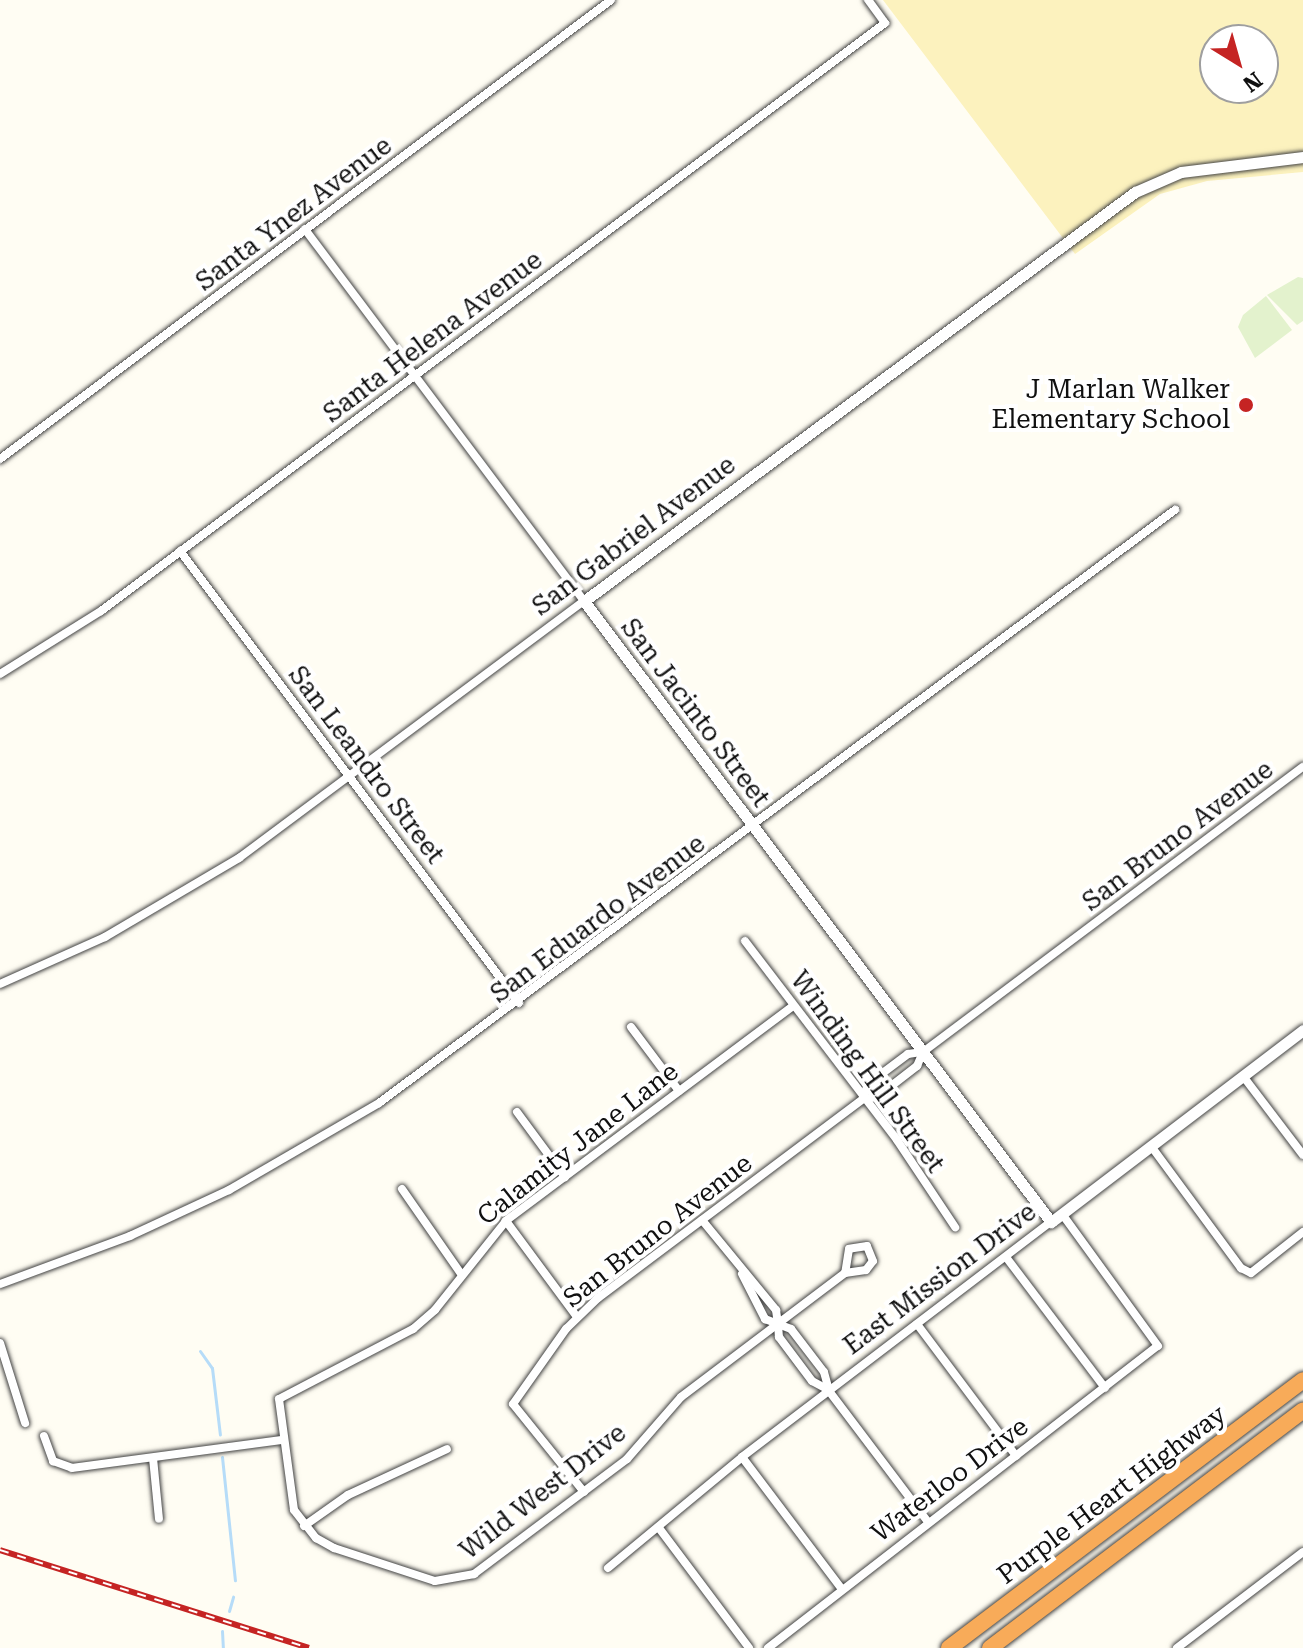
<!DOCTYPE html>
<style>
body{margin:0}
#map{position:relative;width:1303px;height:1648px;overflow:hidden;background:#fffdf3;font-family:"Roboto Serif",serif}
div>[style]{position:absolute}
.sand>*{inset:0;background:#fcf2be}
.pitch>*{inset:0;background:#e3f2cd}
.stream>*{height:3px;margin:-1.5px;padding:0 1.5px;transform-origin:1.5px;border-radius:1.5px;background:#b6dcf8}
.roads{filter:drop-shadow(0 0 2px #434343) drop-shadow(0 0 2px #434343)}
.minor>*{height:8px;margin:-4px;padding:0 4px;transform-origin:4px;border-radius:4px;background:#fff}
.tertiary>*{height:11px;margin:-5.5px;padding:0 5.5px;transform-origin:5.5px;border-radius:5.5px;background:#fff}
.motorway>*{height:16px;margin:-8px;padding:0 8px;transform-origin:8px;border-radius:8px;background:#f8ab59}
.rail>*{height:6px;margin-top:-3px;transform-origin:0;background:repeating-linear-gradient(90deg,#fff 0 9px,#c52423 0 18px);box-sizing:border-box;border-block:2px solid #c52423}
.dots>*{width:22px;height:22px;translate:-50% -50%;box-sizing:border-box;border:4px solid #fff;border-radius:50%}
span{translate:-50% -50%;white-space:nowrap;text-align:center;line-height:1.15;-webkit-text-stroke:8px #fff;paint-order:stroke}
.street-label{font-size:26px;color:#101010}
.poi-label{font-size:26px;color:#101010}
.right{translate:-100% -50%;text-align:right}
.north{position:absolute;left:1199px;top:24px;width:80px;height:80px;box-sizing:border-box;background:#fff;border:2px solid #9f9f9f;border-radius:50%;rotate:143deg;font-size:22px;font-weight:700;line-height:32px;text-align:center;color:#101010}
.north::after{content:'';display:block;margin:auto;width:28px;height:36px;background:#c52423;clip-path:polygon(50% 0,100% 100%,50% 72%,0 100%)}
</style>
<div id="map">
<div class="sand">
<i style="clip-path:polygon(evenodd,883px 0,1303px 0,1303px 172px,1207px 181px,1160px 194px,1075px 254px,883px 0,1215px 40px,1263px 40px,1263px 88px,1215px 88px,1215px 40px)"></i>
</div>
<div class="pitch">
<i style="clip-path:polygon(1298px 277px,1303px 278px,1303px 321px,1297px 325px,1267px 295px)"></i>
<i style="clip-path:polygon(1266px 296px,1292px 330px,1255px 358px,1238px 327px,1243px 315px)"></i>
</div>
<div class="stream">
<i style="left:200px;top:1351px;width:21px;rotate:55deg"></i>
<i style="left:212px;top:1368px;width:67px;rotate:83.2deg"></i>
<i style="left:222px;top:1457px;width:124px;rotate:84deg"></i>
<i style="left:229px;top:1611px;width:15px;rotate:-74deg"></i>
<i style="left:222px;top:1631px;width:17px;rotate:87deg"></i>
</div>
<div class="roads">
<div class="minor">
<i style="left:0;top:459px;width:764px;rotate:-36.91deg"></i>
<i style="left:180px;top:551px;width:565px;rotate:53.13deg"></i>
<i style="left:0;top:674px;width:119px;rotate:-32deg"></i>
<i style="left:101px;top:611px;width:980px;rotate:-36.87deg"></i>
<i style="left:885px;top:23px;width:29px;rotate:-126deg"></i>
<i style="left:745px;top:941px;width:250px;rotate:52.6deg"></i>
<i style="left:897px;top:1140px;width:105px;rotate:56.3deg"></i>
<i style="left:0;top:984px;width:115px;rotate:-24.1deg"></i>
<i style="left:105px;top:937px;width:156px;rotate:-30.5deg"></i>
<i style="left:239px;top:858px;width:430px;rotate:-36.7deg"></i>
<i style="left:584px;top:601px;width:465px;rotate:-126.9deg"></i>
<i style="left:793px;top:1006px;width:359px;rotate:143.2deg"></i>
<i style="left:506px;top:1221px;width:114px;rotate:128.6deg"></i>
<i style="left:435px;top:1310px;width:29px;rotate:139deg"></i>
<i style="left:413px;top:1329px;width:151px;rotate:152.4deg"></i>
<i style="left:279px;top:1399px;width:112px;rotate:82.3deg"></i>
<i style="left:294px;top:1510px;width:36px;rotate:52deg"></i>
<i style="left:316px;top:1538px;width:21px;rotate:29deg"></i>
<i style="left:334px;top:1548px;width:106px;rotate:18.1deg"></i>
<i style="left:435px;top:1581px;width:40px;rotate:-10deg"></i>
<i style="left:474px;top:1574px;width:191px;rotate:-36.9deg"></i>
<i style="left:627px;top:1459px;width:82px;rotate:-48.9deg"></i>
<i style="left:681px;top:1397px;width:206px;rotate:-37.1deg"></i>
<i style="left:845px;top:1273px;width:21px;rotate:-8deg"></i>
<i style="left:866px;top:1270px;width:11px;rotate:-52deg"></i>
<i style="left:873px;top:1261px;width:16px;rotate:-112deg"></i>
<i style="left:867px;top:1246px;width:18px;rotate:171deg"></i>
<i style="left:849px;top:1249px;width:24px;rotate:99deg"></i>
<i style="left:631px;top:1027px;width:80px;rotate:53.1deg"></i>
<i style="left:1243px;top:1076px;width:99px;rotate:52.8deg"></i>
<i style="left:863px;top:1099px;width:16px;rotate:-72deg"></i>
<i style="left:868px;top:1084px;width:50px;rotate:-36.9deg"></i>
<i style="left:908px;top:1054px;width:15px;rotate:-8deg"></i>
<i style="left:923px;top:1052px;width:475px;rotate:-36.9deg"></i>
<i style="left:517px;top:1112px;width:81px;rotate:53.6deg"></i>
<i style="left:1151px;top:1146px;width:152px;rotate:53.6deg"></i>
<i style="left:1241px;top:1268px;width:11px;rotate:27deg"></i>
<i style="left:1251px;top:1273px;width:66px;rotate:-38.3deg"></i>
<i style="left:402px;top:1189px;width:103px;rotate:55.2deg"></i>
<i style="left:702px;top:1220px;width:117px;rotate:50.6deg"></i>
<i style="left:776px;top:1310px;width:14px;rotate:82deg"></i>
<i style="left:778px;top:1324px;width:14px;rotate:21deg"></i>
<i style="left:791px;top:1329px;width:54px;rotate:52.5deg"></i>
<i style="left:824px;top:1372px;width:20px;rotate:75deg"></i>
<i style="left:829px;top:1391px;width:164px;rotate:52.9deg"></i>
<i style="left:506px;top:1221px;width:119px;rotate:53.5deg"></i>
<i style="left:1006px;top:1257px;width:164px;rotate:52.9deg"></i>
<i style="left:742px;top:1274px;width:51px;rotate:62.9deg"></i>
<i style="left:765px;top:1319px;width:14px;rotate:21deg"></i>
<i style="left:778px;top:1324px;width:13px;rotate:86deg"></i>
<i style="left:779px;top:1337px;width:55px;rotate:53.1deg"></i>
<i style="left:812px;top:1381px;width:19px;rotate:28deg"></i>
<i style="left:0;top:1284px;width:139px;rotate:-20.3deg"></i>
<i style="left:130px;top:1236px;width:109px;rotate:-24.9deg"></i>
<i style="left:229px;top:1190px;width:173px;rotate:-30.1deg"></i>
<i style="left:379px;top:1103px;width:993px;rotate:-36.69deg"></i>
<i style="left:917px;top:1324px;width:165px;rotate:53.1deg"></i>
<i style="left:0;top:1343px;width:84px;rotate:72.6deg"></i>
<i style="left:44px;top:1436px;width:27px;rotate:70deg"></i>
<i style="left:53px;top:1461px;width:20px;rotate:20deg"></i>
<i style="left:72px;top:1468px;width:213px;rotate:-7.6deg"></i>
<i style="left:742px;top:1457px;width:164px;rotate:52.9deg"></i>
<i style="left:153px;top:1458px;width:61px;rotate:84.4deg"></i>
<i style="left:584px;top:1492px;width:113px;rotate:-128.9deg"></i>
<i style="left:513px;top:1404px;width:92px;rotate:-54.8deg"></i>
<i style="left:566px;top:1329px;width:45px;rotate:-44.1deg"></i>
<i style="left:598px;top:1298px;width:331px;rotate:-36.9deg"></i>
<i style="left:863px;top:1099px;width:14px;rotate:-8deg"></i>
<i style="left:877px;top:1097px;width:51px;rotate:-37.8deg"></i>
<i style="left:917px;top:1066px;width:15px;rotate:-67deg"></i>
<i style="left:304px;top:1526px;width:54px;rotate:-35.2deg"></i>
<i style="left:348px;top:1495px;width:109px;rotate:-24.9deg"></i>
<i style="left:659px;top:1528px;width:150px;rotate:53.1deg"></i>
<i style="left:608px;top:1568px;width:174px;rotate:-39.6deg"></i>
<i style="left:742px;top:1457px;width:388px;rotate:-37.3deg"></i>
<i style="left:768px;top:1648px;width:493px;rotate:-37.8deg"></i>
<i style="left:1158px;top:1346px;width:163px;rotate:-126deg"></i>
<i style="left:1177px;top:1648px;width:158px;rotate:-37.3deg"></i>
</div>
<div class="tertiary">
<i style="left:1303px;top:157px;width:123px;rotate:173deg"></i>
<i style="left:1181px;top:172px;width:50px;rotate:156.5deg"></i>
<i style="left:1135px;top:192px;width:686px;rotate:143.41deg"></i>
<i style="left:584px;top:601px;width:777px;rotate:53.06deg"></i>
<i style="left:1051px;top:1222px;width:317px;rotate:-37.3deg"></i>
</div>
<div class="motorway">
<i style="left:949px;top:1648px;width:444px;rotate:-37.1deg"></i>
<i style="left:990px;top:1648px;width:393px;rotate:-37.2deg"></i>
</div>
</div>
<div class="rail">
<i style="left:0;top:1550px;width:324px;rotate:17.6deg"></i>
</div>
<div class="dots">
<i style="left:1246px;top:405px;background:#c52423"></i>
</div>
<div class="street-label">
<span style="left:294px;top:214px;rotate:-37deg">Santa Ynez Avenue</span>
<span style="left:433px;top:337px;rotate:-37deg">Santa Helena Avenue</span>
<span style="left:634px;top:536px;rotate:-37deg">San Gabriel Avenue</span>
<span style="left:695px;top:713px;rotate:53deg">San Jacinto Street</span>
<span style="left:366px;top:765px;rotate:53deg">San Leandro Street</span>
<span style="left:1178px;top:836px;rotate:-37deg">San Bruno Avenue</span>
<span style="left:598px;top:919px;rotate:-37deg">San Eduardo Avenue</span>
<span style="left:867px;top:1072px;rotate:54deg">Winding Hill Street</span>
<span style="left:578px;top:1144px;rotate:-38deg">Calamity Jane Lane</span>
<span style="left:658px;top:1231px;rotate:-38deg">San Bruno Avenue</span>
<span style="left:940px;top:1279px;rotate:-37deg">East Mission Drive</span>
<span style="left:950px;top:1480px;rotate:-37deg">Waterloo Drive</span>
<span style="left:543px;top:1492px;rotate:-38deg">Wild West Drive</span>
<span style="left:1112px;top:1495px;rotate:-37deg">Purple Heart Highway</span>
</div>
<div class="poi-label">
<span class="right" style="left:1230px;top:405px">J Marlan Walker<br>Elementary School</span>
</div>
<div class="north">N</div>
</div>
